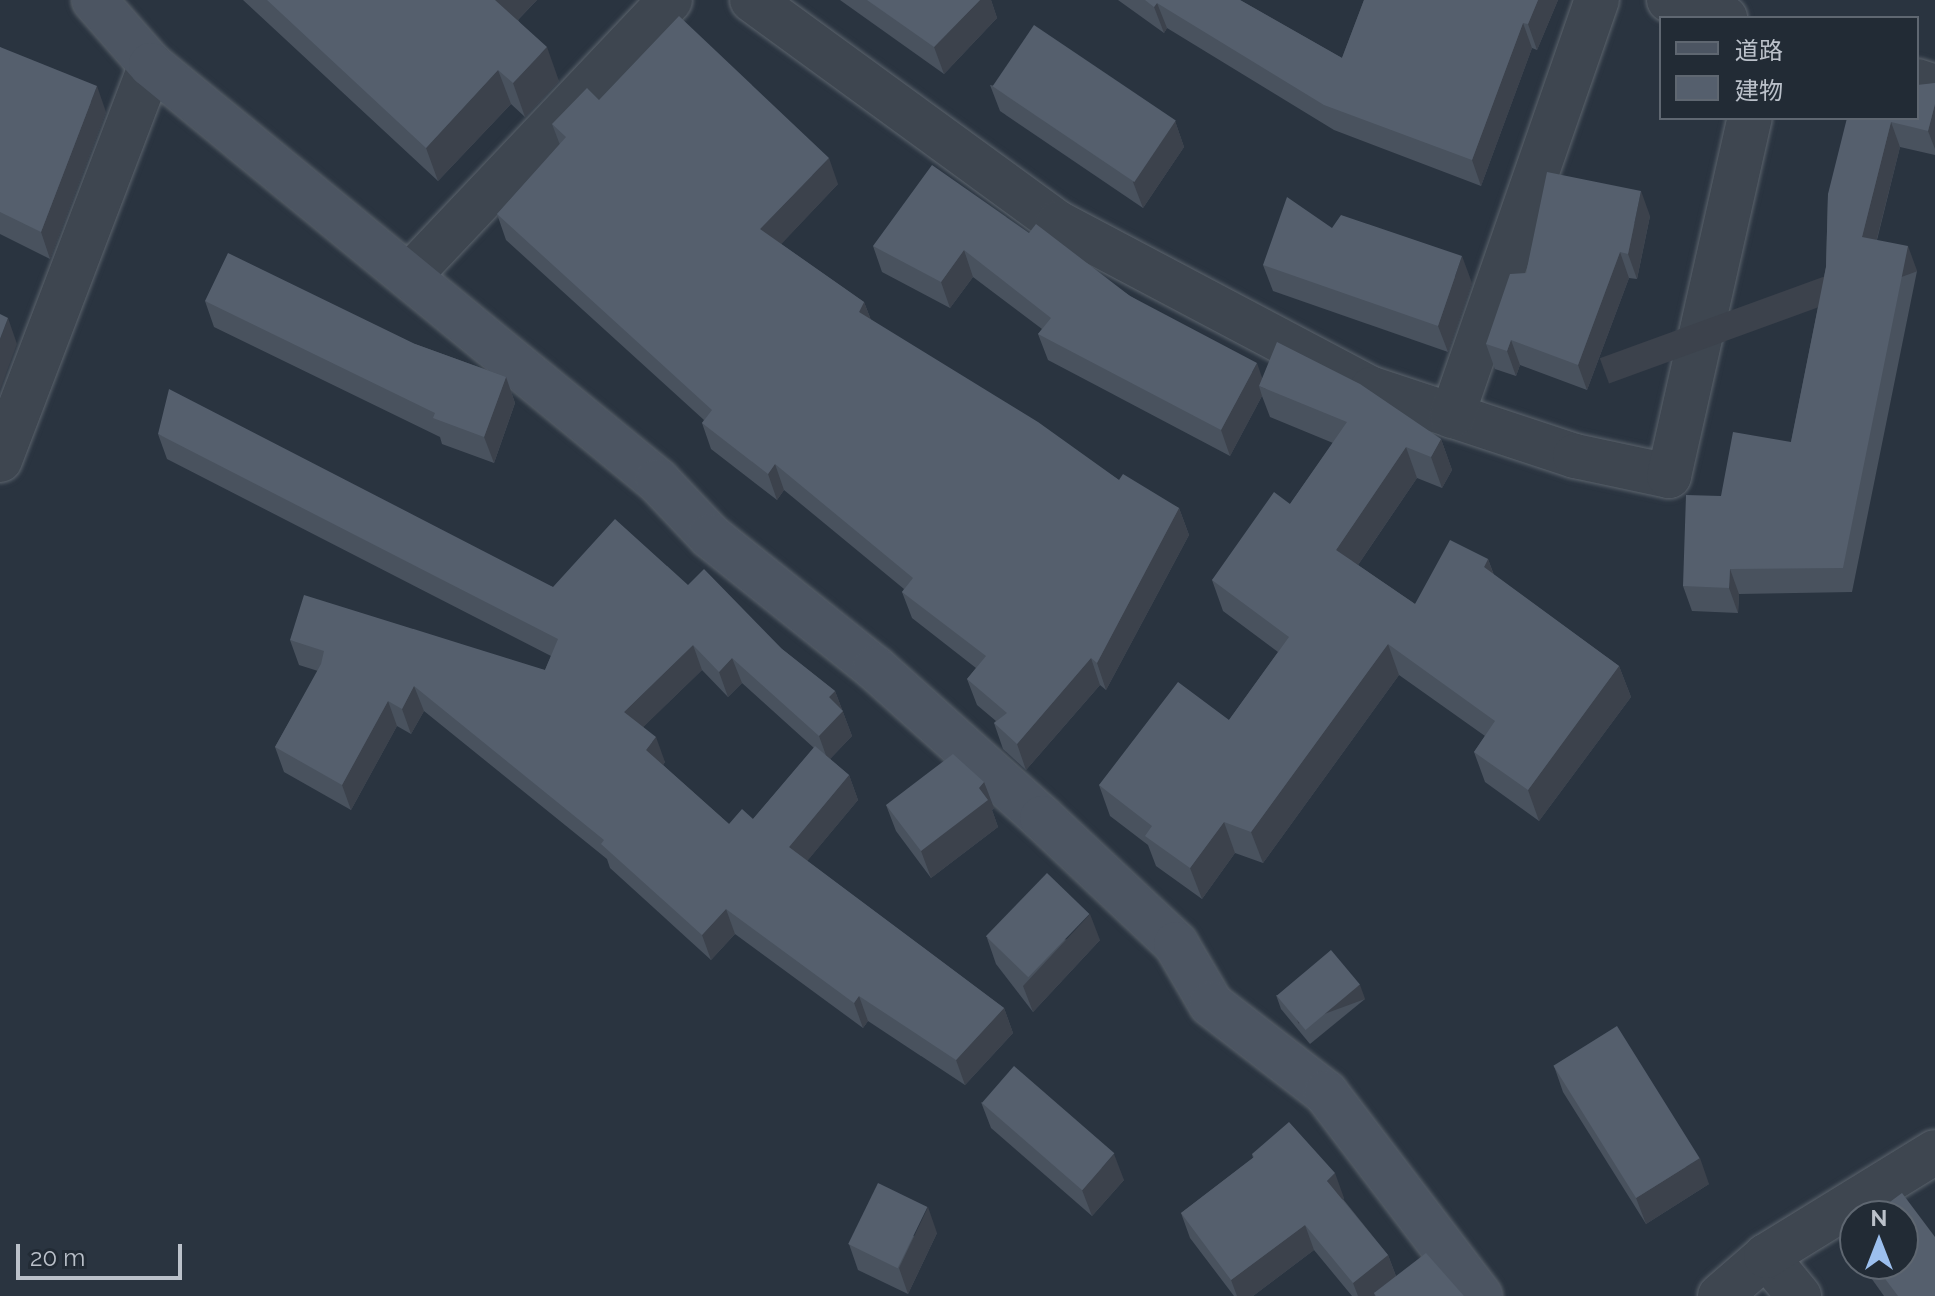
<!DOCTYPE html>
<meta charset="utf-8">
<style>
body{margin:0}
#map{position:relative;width:1935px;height:1296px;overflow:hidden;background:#2a3440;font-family:Raleway,"Noto Sans JP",sans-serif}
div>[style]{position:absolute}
.roads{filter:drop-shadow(0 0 2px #5c646d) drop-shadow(0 0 2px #5c646d)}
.street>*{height:44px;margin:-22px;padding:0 22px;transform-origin:22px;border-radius:22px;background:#3e4650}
.secondary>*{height:44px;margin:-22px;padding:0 22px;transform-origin:22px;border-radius:22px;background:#4c5562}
.wall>*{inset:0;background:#49525e}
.shaded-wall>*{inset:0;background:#3c424c;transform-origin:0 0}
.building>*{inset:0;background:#555f6d;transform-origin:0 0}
span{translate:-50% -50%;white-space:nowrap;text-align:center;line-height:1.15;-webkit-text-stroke:6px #222b35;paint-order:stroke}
.legend{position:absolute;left:1659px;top:16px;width:260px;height:104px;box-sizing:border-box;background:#222b35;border:2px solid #5f6771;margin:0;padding:10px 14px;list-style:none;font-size:24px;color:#bbc1ca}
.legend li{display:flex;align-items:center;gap:16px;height:40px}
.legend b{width:40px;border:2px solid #5f6771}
.north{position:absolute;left:1839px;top:1200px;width:80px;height:80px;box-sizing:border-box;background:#222b35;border:2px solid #5f6771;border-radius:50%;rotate:0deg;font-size:22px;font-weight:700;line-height:32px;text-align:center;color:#bbc1ca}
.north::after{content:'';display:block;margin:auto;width:28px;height:36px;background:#9cbfee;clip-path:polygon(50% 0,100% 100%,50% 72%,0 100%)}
.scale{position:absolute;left:16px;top:1244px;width:166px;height:36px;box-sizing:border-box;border:4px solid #bbc1ca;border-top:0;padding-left:10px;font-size:24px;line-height:28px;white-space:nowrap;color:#bbc1ca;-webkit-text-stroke:6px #222b35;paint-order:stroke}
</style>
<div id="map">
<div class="roads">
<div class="street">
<i style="left:752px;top:0;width:379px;rotate:36.1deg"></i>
<i style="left:1058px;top:223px;width:355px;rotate:27.9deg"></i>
<i style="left:1372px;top:389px;width:214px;rotate:18.3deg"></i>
<i style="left:1575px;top:456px;width:96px;rotate:12deg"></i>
<i style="left:1669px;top:476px;width:367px;rotate:-77.3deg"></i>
<i style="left:1669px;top:0;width:59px;rotate:17.8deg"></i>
<i style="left:1917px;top:81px;width:19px;rotate:18deg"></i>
<i style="left:411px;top:274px;width:377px;rotate:-46.6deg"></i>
<i style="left:1452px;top:416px;width:441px;rotate:-70.8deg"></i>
<i style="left:0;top:460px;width:423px;rotate:-69.1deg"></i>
<i style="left:1766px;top:1256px;width:52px;rotate:50.5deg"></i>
<i style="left:1720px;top:1296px;width:61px;rotate:-41deg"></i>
<i style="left:1766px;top:1256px;width:198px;rotate:-31.6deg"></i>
</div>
<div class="secondary">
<i style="left:94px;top:0;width:86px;rotate:48.8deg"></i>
<i style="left:151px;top:65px;width:656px;rotate:39.37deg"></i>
<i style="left:658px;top:481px;width:76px;rotate:46.6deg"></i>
<i style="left:710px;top:536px;width:211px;rotate:38.7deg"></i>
<i style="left:875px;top:668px;width:224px;rotate:41.9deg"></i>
<i style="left:1042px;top:818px;width:184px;rotate:43.2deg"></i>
<i style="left:1176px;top:944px;width:69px;rotate:59.7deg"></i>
<i style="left:1211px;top:1004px;width:145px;rotate:37.7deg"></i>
<i style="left:1326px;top:1093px;width:255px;rotate:52.8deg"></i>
</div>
</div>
<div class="wall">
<i style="clip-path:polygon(243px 0,537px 0,518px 20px,559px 81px,525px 117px,511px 104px,438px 181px)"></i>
<i style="clip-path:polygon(840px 0,991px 0,997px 18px,944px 74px)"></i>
<i style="clip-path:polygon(1118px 0,1240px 0,1342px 58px,1364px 0,1558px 0,1537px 50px,1532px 48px,1481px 186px,1334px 130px,1167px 28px,1164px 33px)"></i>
<i style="clip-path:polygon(0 47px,106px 112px,50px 259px,0 234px)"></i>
<i style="clip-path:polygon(1935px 83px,1935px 155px,1900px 147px,1877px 240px,1917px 271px,1852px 592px,1739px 594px,1738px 613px,1692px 611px,1683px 586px,1721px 496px,1791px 442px,1826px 267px,1828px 194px,1918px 86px)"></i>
<i style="clip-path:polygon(990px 85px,1175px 121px,1184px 147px,1143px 208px,1000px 111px)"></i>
<i style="clip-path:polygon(599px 100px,838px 184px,781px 244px,864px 302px,871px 320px,1119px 480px,1179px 508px,1189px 535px,1106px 690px,1100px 685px,1026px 770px,1003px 749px,994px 723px,996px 721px,977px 705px,967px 679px,976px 668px,912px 618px,902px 592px,904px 589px,784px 490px,777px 500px,711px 449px,702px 423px,704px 420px,506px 240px,497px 214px,560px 145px,552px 124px)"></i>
<i style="clip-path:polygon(1650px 216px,1637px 279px,1629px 278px,1587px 390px,1520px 365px,1516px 376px,1495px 369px,1486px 344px,1526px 273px)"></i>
<i style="clip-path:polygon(1332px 228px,1472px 283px,1448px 352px,1273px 291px,1263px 265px)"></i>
<i style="clip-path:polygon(1029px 233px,1262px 378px,1441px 439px,1452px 470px,1442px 488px,1417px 478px,1358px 565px,1415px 604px,1488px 559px,1494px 575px,1619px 666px,1631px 697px,1539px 821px,1485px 782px,1474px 752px,1485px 736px,1399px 675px,1263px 863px,1235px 853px,1202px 899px,1156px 866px,1148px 845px,1110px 816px,1099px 785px,1229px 720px,1278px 652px,1223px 611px,1212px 580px,1290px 504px,1333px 443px,1270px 417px,1262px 396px,1230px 456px,1048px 360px,1038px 334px,1042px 329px,973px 277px,950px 308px,882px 272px,873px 246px)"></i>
<i style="clip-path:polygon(205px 301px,415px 344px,506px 377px,515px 403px,494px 463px,442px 444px,440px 437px,214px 327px)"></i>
<i style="clip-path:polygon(evenodd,158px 434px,553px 587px,688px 585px,782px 649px,835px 691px,852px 736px,830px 759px,849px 775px,858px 800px,807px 861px,1004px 1008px,1013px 1033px,965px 1085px,868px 1021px,863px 1028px,735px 934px,711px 960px,610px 868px,607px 859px,424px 711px,411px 734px,397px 726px,351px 810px,284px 772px,275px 747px,318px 671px,299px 665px,290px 640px,545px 670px,551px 656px,167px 459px,158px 434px,702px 670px,728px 697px,742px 683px,814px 748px,753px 819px,729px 824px,663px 765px,665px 762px,643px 727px,702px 670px)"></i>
<i style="clip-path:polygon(984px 782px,994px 808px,992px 810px,998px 827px,931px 878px,896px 831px,886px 805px)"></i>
<i style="clip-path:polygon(987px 938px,1100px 940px,1033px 1012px,996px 964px)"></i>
<i style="clip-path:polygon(1276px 995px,1365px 999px,1310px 1044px,1281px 1009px)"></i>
<i style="clip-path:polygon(1554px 1066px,1709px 1184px,1646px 1224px,1563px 1092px)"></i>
<i style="clip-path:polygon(981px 1102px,1124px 1180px,1092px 1216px,991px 1128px)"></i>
<i style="clip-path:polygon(1252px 1154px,1344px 1198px,1343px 1199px,1388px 1255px,1396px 1276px,1464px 1296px,1352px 1296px,1314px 1250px,1253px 1296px,1234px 1296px,1190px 1238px,1181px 1213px,1253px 1158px)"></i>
<i style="clip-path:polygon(937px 1233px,908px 1294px,858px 1270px,849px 1244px)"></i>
<i style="clip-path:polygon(1862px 1264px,1903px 1264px,1935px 1296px,1884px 1296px,1864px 1268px)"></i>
</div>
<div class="shaded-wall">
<i style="clip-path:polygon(495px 0,537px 0,506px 32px)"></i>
<i style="clip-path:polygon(980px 0,991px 0,997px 18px,944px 74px,934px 47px)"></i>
<i style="clip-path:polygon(1538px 0,1558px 0,1537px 50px,1528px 24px)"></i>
<i style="clip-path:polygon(1157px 3px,1167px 28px,1164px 33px,1154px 7px)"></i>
<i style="clip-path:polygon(1523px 23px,1532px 48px,1481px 186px,1472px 160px)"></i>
<i style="clip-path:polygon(547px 47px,559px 81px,525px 117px,513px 83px)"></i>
<i style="clip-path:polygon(498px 70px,511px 104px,438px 181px,426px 148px)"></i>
<i style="clip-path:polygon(97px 86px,106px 112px,50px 259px,41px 232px)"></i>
<i style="clip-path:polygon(1935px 104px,1935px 149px,1928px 131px)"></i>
<i style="clip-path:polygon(1175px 121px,1184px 147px,1143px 208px,1133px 182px)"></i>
<i style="clip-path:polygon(1891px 122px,1900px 147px,1871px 262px,1862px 237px)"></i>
<i style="clip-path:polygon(829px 158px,838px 184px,770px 256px,760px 229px)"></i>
<i style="clip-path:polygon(1641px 191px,1650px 216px,1637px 279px,1628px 254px)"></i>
<i style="left:1908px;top:246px;width:27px;height:328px;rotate:70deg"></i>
<i style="clip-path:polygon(964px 250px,973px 277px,950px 308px,941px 282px)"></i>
<i style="clip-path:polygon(1620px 252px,1629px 278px,1587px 390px,1578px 365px)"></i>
<i style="clip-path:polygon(1462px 256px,1472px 283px,1448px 352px,1438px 326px)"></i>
<i style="clip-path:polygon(864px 302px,874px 328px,859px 312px)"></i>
<i style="clip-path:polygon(8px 318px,17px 344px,0 390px,0 339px)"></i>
<i style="clip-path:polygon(1511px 340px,1520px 365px,1516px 376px,1507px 351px)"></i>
<i style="clip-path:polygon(1257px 363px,1266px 389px,1259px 386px,1262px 396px,1230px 456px,1221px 430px)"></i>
<i style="clip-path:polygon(506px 377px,515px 403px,494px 463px,484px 437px)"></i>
<i style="clip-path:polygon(1441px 439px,1452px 470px,1442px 488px,1431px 457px)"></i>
<i style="clip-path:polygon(1406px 447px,1417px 478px,1347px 581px,1336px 550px)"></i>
<i style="clip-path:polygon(775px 464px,784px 490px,777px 500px,768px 474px)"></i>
<i style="clip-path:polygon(1179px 508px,1189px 535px,1106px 690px,1097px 663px)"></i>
<i style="clip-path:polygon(1488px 559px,1499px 590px,1484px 567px)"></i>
<i style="clip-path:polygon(1730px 569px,1739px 594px,1738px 613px,1729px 588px)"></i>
<i style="clip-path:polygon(1388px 644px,1399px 675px,1263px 863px,1251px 832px)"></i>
<i style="clip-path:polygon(693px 645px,702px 670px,633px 737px,624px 712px)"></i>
<i style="clip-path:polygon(732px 658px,742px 683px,728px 697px,719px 672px)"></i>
<i style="clip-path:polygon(1091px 658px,1100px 685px,1026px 770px,1017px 744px)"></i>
<i style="clip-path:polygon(1619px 666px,1631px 697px,1539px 821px,1528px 790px)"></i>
<i style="clip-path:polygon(414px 686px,424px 711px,411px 734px,402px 709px)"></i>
<i style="clip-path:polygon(835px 691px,852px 736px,828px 761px,819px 736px,829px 697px)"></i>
<i style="clip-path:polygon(388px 701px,397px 726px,351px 810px,342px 785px)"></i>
<i style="clip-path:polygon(656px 737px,665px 762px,655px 775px,646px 750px)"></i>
<i style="clip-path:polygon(849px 775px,858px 800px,798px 872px,789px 847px)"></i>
<i style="clip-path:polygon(984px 782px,994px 808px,992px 810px,998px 827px,931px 878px,921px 851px)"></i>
<i style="clip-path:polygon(1224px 822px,1235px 853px,1202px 899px,1190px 868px)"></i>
<i style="clip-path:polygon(726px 909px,735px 934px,711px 960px,702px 935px)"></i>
<i style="clip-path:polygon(1090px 914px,1100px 940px,1033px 1012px,1023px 986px)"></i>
<i style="left:1360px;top:985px;width:15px;height:71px;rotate:70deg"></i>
<i style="clip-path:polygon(859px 996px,868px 1021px,863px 1028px,854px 1003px)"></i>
<i style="clip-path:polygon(1004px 1008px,1013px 1033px,965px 1085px,956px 1060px)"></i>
<i style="clip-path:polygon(1114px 1154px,1124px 1180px,1092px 1216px,1082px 1190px)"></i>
<i style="clip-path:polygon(1700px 1158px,1709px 1184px,1646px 1224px,1636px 1198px)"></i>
<i style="clip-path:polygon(1335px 1173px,1344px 1198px,1336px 1205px,1327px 1181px)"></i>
<i style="clip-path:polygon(928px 1207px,937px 1233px,908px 1294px,899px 1268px)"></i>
<i style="clip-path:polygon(1305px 1225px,1314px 1250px,1253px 1296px,1237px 1296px,1231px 1280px)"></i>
<i style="clip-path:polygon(1388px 1255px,1397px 1279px,1374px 1293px,1375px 1296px,1358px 1296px,1353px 1283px)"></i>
</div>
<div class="building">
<i style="clip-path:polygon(267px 0,495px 0,547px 47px,513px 83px,498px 70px,426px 148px)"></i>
<i style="clip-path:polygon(867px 0,980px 0,934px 47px)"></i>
<i style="clip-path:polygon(1145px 0,1240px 0,1342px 58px,1364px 0,1538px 0,1528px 24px,1523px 23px,1472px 160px,1324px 105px,1157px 3px,1154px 7px)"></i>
<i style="clip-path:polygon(679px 16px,829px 158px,760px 229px,864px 302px,859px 312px,1038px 422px,1119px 480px,1123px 474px,1179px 508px,1097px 663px,1091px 658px,1017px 744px,994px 723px,1007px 713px,967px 679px,986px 656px,902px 592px,913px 578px,775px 464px,768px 474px,702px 423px,712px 410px,497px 214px,566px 137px,552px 124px,587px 88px,599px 100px)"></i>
<i style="left:1034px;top:25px;width:171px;height:74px;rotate:34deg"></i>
<i style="clip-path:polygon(0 47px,97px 86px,41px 232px,0 212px)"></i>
<i style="clip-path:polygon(1935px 83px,1935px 104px,1928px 131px,1891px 122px,1862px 237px,1908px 246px,1843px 568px,1730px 569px,1729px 588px,1683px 586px,1686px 495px,1721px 496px,1733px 432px,1791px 442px,1826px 267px,1828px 194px,1847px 118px,1917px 118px,1917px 85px)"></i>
<i style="clip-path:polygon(932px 165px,1029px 233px,1036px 224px,1130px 296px,1257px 363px,1221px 430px,1038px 334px,1051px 318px,964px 250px,941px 282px,873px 246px)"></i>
<i style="clip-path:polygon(1547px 172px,1641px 191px,1628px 254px,1620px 252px,1578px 365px,1511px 340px,1507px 351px,1486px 344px,1510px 274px,1526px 273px)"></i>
<i style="clip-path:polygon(1287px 197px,1332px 228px,1341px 215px,1462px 256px,1438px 326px,1263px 265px)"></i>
<i style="clip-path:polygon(228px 253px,415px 344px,506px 377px,484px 437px,433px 418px,435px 413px,205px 301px)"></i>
<i style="clip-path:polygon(0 314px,8px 318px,0 339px)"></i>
<i style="clip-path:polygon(1277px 342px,1360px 384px,1441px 439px,1431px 457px,1406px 447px,1336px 550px,1415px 604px,1450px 540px,1488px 559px,1484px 567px,1619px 666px,1528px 790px,1474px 752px,1495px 721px,1388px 644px,1251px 832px,1224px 822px,1190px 868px,1145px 836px,1152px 826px,1099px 785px,1178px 682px,1229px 720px,1289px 637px,1212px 580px,1274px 492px,1290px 504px,1347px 422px,1259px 386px)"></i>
<i style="clip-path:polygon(169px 389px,553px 587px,615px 519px,688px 585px,704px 569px,782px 649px,835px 691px,829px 697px,843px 711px,819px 736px,732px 658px,719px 672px,693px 645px,624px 712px,656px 737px,646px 750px,729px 824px,742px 809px,753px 819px,815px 746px,849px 775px,789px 847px,1004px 1008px,956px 1060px,859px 996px,854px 1003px,726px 909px,702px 935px,601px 844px,604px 840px,414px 686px,402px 709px,388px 701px,342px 785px,275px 747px,321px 664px,324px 651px,290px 640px,304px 595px,545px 670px,558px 639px,158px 434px)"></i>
<i style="clip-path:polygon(953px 754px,984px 782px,979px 788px,988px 800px,921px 851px,886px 805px)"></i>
<i style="left:1047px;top:873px;width:59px;height:88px;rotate:44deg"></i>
<i style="left:1331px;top:950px;width:45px;height:71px;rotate:50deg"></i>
<i style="left:1617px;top:1026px;width:156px;height:75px;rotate:58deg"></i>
<i style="left:1014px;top:1066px;width:133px;height:49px;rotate:41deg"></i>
<i style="clip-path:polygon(1289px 1122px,1335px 1173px,1327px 1181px,1388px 1255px,1353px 1283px,1305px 1225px,1231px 1280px,1181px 1213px,1254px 1157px,1252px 1154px)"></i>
<i style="left:878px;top:1183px;width:55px;height:68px;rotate:26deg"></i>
<i style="clip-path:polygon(1902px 1193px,1935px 1237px,1935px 1296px,1898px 1296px,1874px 1264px,1903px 1264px,1903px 1216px,1871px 1216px)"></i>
<i style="clip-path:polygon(1855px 1228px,1855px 1238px,1850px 1231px)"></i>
<i style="clip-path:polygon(1426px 1253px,1464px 1296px,1376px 1296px,1374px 1293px)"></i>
</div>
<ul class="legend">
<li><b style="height:10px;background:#4c5562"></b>道路</li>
<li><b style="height:22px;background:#555f6d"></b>建物</li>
</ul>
<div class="north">N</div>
<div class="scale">20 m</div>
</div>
